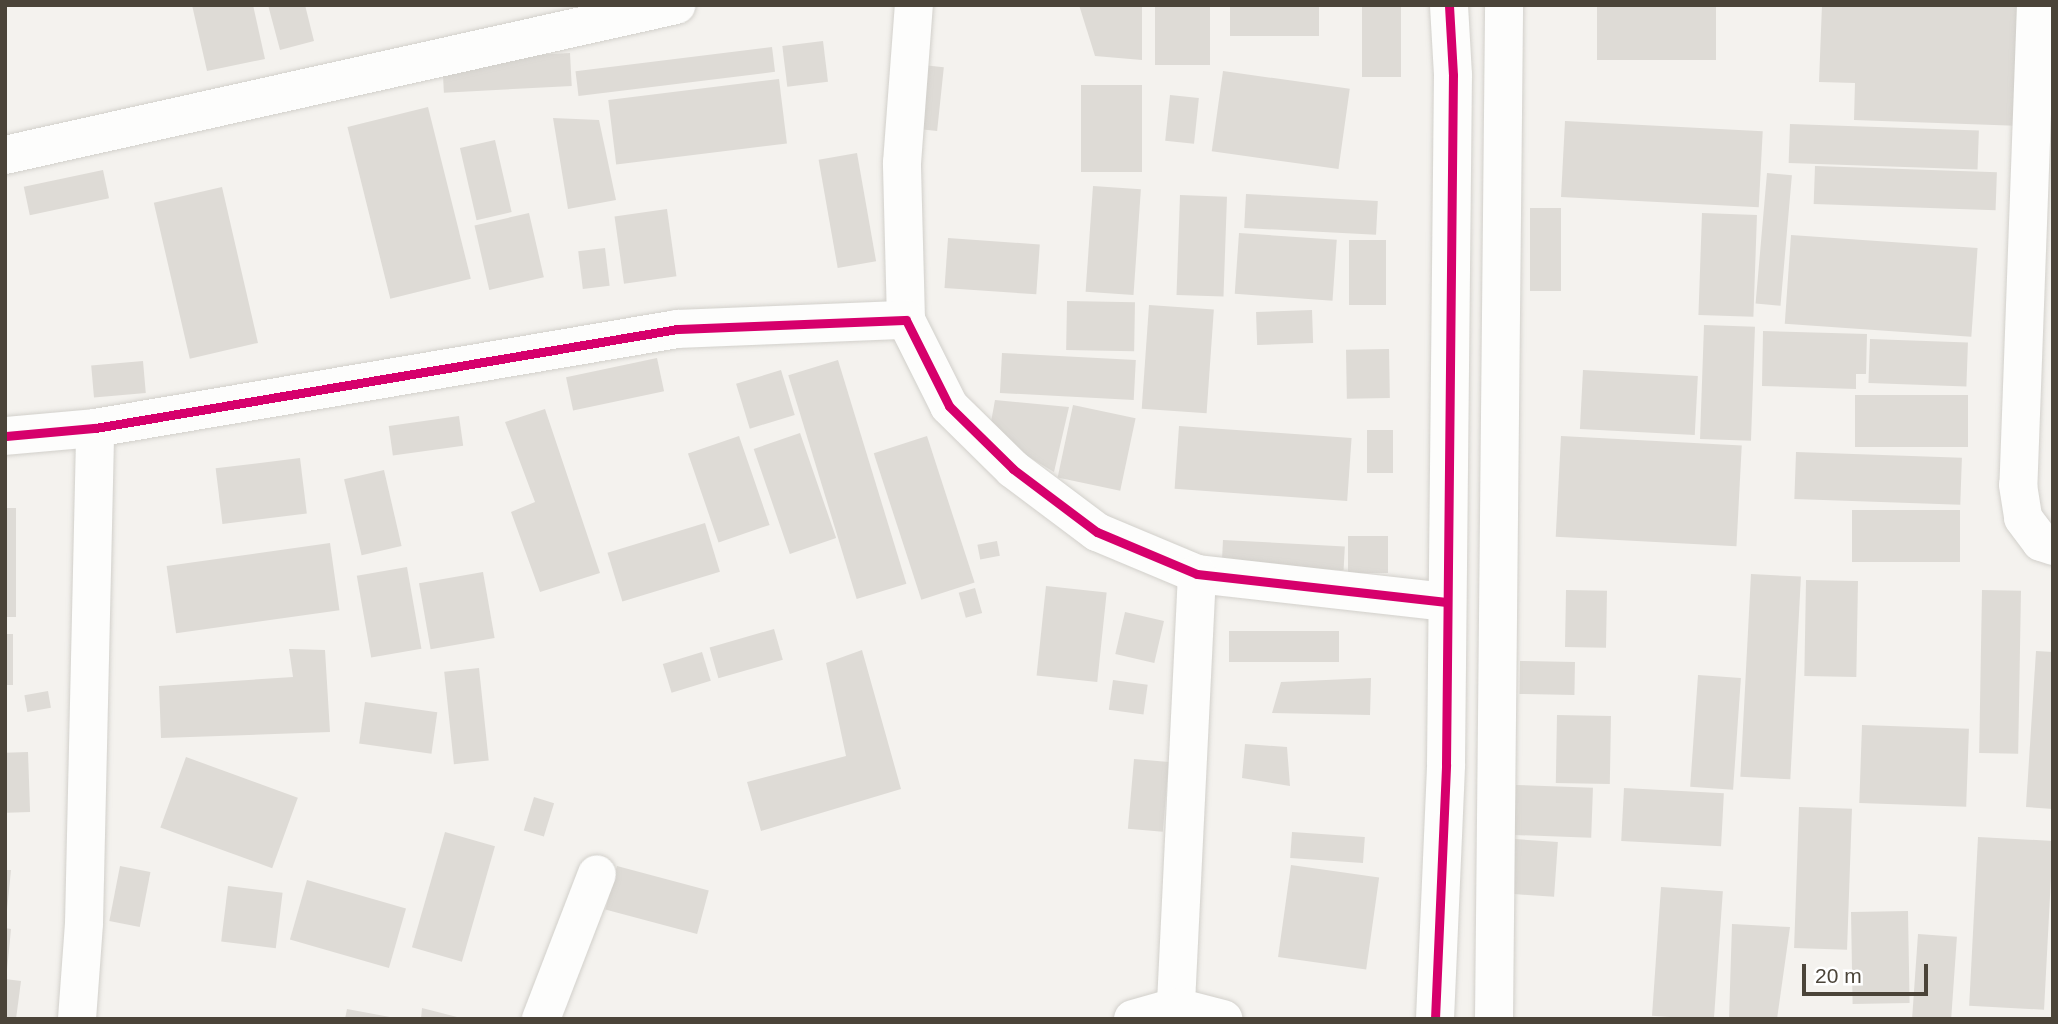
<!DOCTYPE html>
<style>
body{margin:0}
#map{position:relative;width:2058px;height:1024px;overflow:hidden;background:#f4f2ee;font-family:Arial,sans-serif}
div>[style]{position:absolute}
.building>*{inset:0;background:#dedbd6;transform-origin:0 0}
.roads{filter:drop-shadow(0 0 2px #d2d0cb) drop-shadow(0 0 2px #d2d0cb)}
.minor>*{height:38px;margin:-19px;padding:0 19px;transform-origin:19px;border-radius:19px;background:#fdfdfc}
.cycleway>*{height:9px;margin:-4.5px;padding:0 4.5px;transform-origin:4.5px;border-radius:4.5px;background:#d6006c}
span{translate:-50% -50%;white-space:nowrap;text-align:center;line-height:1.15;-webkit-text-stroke:6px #fff;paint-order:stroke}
.frame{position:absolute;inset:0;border:7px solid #4b4439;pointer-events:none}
.scale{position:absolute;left:1802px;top:964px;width:126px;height:32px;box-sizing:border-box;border:4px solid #4b4439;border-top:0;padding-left:9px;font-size:21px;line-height:24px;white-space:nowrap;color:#4b4439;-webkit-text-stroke:5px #fff;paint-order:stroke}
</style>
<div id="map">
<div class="building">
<i style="clip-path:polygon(192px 5px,253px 5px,265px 59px,207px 71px)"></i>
<i style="clip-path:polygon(268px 5px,305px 5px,314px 41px,280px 50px)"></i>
<i style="clip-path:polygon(1079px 5px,1142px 5px,1142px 60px,1095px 56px)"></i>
<i style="left:1155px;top:5px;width:55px;height:60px"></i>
<i style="left:1230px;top:5px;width:89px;height:31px"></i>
<i style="left:1362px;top:5px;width:39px;height:72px"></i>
<i style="left:1597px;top:5px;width:119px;height:55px"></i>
<i style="clip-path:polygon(1822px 5px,2017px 5px,2022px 126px,1854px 120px,1855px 83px,1819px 82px)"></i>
<i style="left:823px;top:41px;width:41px;height:41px;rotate:83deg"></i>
<i style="left:772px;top:47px;width:25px;height:198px;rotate:83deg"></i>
<i style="left:570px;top:53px;width:33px;height:128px;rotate:87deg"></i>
<i style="left:913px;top:64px;width:31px;height:64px;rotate:6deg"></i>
<i style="left:1223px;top:71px;width:128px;height:81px;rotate:8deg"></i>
<i style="left:779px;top:79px;width:65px;height:172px;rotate:83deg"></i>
<i style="left:1081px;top:85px;width:61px;height:87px"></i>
<i style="left:1170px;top:95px;width:29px;height:46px;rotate:6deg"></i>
<i style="left:428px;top:107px;width:177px;height:83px;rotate:76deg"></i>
<i style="clip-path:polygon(553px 118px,599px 120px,616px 200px,568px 209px)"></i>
<i style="left:1565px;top:121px;width:198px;height:76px;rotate:3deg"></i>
<i style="left:1790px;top:124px;width:189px;height:39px;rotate:2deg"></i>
<i style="left:495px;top:140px;width:74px;height:36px;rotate:77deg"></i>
<i style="left:857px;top:153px;width:110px;height:39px;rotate:80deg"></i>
<i style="left:1815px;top:166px;width:182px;height:38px;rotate:2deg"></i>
<i style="left:103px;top:170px;width:29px;height:81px;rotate:78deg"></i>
<i style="left:1767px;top:173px;width:25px;height:131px;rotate:5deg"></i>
<i style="left:1093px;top:186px;width:48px;height:106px;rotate:4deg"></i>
<i style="left:222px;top:187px;width:160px;height:70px;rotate:77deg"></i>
<i style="left:1246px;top:194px;width:132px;height:34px;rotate:3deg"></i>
<i style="left:1180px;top:195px;width:47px;height:100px;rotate:2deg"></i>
<i style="left:1530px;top:208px;width:31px;height:83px"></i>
<i style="left:667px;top:209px;width:68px;height:53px;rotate:82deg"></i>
<i style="left:529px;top:213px;width:66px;height:56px;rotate:77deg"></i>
<i style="left:1702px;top:213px;width:55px;height:102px;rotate:2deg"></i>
<i style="left:1239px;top:233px;width:98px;height:61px;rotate:4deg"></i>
<i style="left:1791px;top:235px;width:187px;height:89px;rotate:4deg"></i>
<i style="left:948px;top:238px;width:92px;height:50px;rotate:4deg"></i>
<i style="left:1349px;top:240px;width:37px;height:65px"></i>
<i style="left:605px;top:248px;width:38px;height:27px;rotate:83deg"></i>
<i style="left:1067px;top:301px;width:68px;height:49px;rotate:1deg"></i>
<i style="left:1149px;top:305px;width:65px;height:104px;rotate:4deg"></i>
<i style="left:1312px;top:310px;width:33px;height:56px;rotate:88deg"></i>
<i style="left:1704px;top:325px;width:51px;height:114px;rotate:2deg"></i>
<i style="clip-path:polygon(1763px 331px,1867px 334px,1866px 374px,1856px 374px,1856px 389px,1762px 386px)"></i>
<i style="left:1870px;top:339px;width:98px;height:44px;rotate:2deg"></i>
<i style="left:1389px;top:349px;width:49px;height:43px;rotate:89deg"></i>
<i style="left:1002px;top:353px;width:134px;height:40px;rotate:3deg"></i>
<i style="left:657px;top:358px;width:34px;height:93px;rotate:78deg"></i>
<i style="left:838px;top:360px;width:234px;height:52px;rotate:73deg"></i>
<i style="left:143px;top:361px;width:32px;height:52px;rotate:85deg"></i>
<i style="left:781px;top:370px;width:47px;height:47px;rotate:73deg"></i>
<i style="left:1583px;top:370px;width:115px;height:59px;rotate:3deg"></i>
<i style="left:1968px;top:395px;width:52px;height:113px;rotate:90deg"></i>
<i style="clip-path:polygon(995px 400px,1069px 407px,1054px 472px,989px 433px)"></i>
<i style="left:1073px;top:405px;width:64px;height:74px;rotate:12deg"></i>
<i style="clip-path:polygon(545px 409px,600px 573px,540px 592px,511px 512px,535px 502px,505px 422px)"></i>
<i style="left:459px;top:416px;width:30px;height:71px;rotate:82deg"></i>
<i style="left:1179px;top:426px;width:173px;height:63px;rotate:4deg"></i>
<i style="left:1367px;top:430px;width:26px;height:43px"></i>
<i style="left:800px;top:433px;width:111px;height:49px;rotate:71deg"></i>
<i style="left:739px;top:436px;width:94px;height:54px;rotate:71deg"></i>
<i style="left:927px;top:436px;width:154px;height:56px;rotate:72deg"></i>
<i style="left:1561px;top:436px;width:181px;height:101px;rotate:3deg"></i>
<i style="left:1796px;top:452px;width:166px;height:47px;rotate:2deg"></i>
<i style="left:300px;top:458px;width:56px;height:85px;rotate:83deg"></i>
<i style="left:384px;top:470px;width:78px;height:41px;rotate:77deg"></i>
<i style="left:5px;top:508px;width:11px;height:109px"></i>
<i style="left:1960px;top:510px;width:52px;height:108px;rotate:90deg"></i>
<i style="left:705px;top:523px;width:51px;height:102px;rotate:73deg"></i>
<i style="left:1348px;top:536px;width:40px;height:37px"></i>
<i style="left:1223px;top:540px;width:122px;height:24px;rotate:3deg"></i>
<i style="left:997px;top:541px;width:15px;height:20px;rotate:79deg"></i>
<i style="left:330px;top:543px;width:68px;height:165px;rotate:82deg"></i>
<i style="left:407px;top:567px;width:83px;height:51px;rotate:80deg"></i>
<i style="left:483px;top:572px;width:67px;height:65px;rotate:80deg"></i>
<i style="left:1751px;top:574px;width:50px;height:203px;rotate:3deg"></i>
<i style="left:1806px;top:580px;width:52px;height:96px;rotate:1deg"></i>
<i style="left:1046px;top:586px;width:61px;height:90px;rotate:6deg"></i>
<i style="left:975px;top:588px;width:26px;height:17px;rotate:74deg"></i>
<i style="left:1566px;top:590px;width:41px;height:57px;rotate:1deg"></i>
<i style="left:1982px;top:590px;width:39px;height:163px;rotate:1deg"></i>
<i style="left:1125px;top:612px;width:40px;height:43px;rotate:13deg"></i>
<i style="left:774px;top:629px;width:32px;height:67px;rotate:74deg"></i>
<i style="left:1229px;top:631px;width:110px;height:31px"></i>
<i style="left:5px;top:634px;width:8px;height:51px"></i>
<i style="clip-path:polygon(289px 649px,325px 650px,330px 732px,161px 738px,159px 686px,293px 677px)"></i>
<i style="clip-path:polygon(862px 650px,901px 789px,761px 831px,747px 782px,846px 756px,826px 663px)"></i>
<i style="clip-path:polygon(2036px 651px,2053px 652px,2053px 809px,2026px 807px)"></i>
<i style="left:702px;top:652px;width:30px;height:41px;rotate:73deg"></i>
<i style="left:1520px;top:661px;width:55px;height:33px;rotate:1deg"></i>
<i style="left:479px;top:668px;width:93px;height:35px;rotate:84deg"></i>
<i style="left:1698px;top:675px;width:43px;height:112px;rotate:4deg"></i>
<i style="clip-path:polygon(1371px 678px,1370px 715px,1272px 713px,1281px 682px)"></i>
<i style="left:1113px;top:680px;width:35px;height:30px;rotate:8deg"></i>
<i style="left:48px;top:691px;width:17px;height:24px;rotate:80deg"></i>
<i style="left:365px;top:702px;width:73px;height:42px;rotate:8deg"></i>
<i style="left:1557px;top:715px;width:54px;height:68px;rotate:1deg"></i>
<i style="left:1862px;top:725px;width:107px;height:78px;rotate:2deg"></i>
<i style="clip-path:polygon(1245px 744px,1287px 747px,1290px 786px,1242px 778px)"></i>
<i style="left:28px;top:752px;width:60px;height:23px;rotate:88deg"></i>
<i style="left:186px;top:757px;width:119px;height:75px;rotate:20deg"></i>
<i style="left:1134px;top:759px;width:35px;height:70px;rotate:5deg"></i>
<i style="left:1516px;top:785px;width:77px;height:50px;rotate:2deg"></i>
<i style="left:1624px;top:788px;width:100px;height:53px;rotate:3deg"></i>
<i style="left:534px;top:797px;width:21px;height:35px;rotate:17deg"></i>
<i style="left:1799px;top:807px;width:53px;height:141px;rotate:2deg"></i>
<i style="left:445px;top:832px;width:52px;height:120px;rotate:16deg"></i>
<i style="left:1292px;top:832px;width:73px;height:26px;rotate:4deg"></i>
<i style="left:1978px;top:837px;width:75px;height:169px;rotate:3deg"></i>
<i style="left:1515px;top:839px;width:43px;height:55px;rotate:4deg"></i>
<i style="left:1291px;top:865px;width:89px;height:93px;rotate:8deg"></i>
<i style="left:120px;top:866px;width:31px;height:56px;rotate:11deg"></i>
<i style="left:617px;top:866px;width:95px;height:45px;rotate:15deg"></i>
<i style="clip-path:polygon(5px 870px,11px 870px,7px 910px,5px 910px)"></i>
<i style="left:307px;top:880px;width:103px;height:62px;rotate:16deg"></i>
<i style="left:228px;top:886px;width:55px;height:56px;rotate:7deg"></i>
<i style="left:1661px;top:887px;width:62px;height:129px;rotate:4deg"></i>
<i style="left:1908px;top:911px;width:92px;height:57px;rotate:89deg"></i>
<i style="clip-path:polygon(1732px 924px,1790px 927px,1777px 1019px,1729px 1019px)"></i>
<i style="clip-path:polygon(5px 928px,11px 929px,7px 970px,5px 970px)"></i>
<i style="left:1918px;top:934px;width:39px;height:85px;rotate:4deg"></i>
<i style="clip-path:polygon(5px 979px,21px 981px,16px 1019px,5px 1019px)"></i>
<i style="clip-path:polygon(422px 1008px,461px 1018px,461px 1019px,421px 1019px)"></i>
<i style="clip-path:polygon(347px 1009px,390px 1017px,390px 1019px,345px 1019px)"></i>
</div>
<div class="roads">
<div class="minor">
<i style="left:2036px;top:5px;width:480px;rotate:92.1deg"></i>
<i style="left:2018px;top:485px;width:33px;rotate:81deg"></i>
<i style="left:2023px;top:518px;width:30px;rotate:53deg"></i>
<i style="left:2041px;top:542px;width:13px;rotate:18deg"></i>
<i style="left:5px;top:155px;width:688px;rotate:-12.6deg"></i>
<i style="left:906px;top:320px;width:157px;rotate:-91.5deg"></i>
<i style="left:902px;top:163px;width:158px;rotate:-85.7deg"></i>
<i style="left:5px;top:436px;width:90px;rotate:-5.1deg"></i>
<i style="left:95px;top:428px;width:590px;rotate:-9.65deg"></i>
<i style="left:677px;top:329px;width:229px;rotate:-2.3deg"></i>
<i style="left:906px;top:320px;width:96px;rotate:63.4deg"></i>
<i style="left:949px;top:406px;width:90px;rotate:44.5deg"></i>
<i style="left:1013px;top:469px;width:105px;rotate:36.9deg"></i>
<i style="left:1097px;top:532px;width:108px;rotate:22.8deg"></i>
<i style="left:1197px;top:574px;width:251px;rotate:6.4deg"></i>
<i style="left:1197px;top:574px;width:434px;rotate:92.8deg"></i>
<i style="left:1176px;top:1007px;width:49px;rotate:14.3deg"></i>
<i style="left:77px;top:1019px;width:96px;rotate:-85.8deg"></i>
<i style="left:84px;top:923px;width:495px;rotate:-88.7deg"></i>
<i style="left:541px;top:1019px;width:155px;rotate:-68.9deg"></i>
<i style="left:1133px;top:1019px;width:45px;rotate:-15.6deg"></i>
<i style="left:1435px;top:1019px;width:255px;rotate:-87.5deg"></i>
<i style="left:1446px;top:764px;width:689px;rotate:-89.42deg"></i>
<i style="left:1453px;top:75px;width:70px;rotate:-93.3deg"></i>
<i style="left:1494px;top:1019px;width:1014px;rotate:-89.43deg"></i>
</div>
</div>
<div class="cycleway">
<i style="left:5px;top:436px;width:90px;rotate:-5.1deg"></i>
<i style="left:95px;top:428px;width:590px;rotate:-9.65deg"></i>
<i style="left:677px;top:329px;width:229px;rotate:-2.3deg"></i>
<i style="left:906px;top:320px;width:96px;rotate:63.4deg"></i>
<i style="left:949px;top:406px;width:90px;rotate:44.5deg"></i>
<i style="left:1013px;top:469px;width:105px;rotate:36.9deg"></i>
<i style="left:1097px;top:532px;width:108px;rotate:22.8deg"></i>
<i style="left:1197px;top:574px;width:251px;rotate:6.4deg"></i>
<i style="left:1435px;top:1019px;width:255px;rotate:-87.5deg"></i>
<i style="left:1446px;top:764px;width:689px;rotate:-89.42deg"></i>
<i style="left:1453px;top:75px;width:70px;rotate:-93.3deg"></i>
</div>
<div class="frame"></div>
<div class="scale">20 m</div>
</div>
